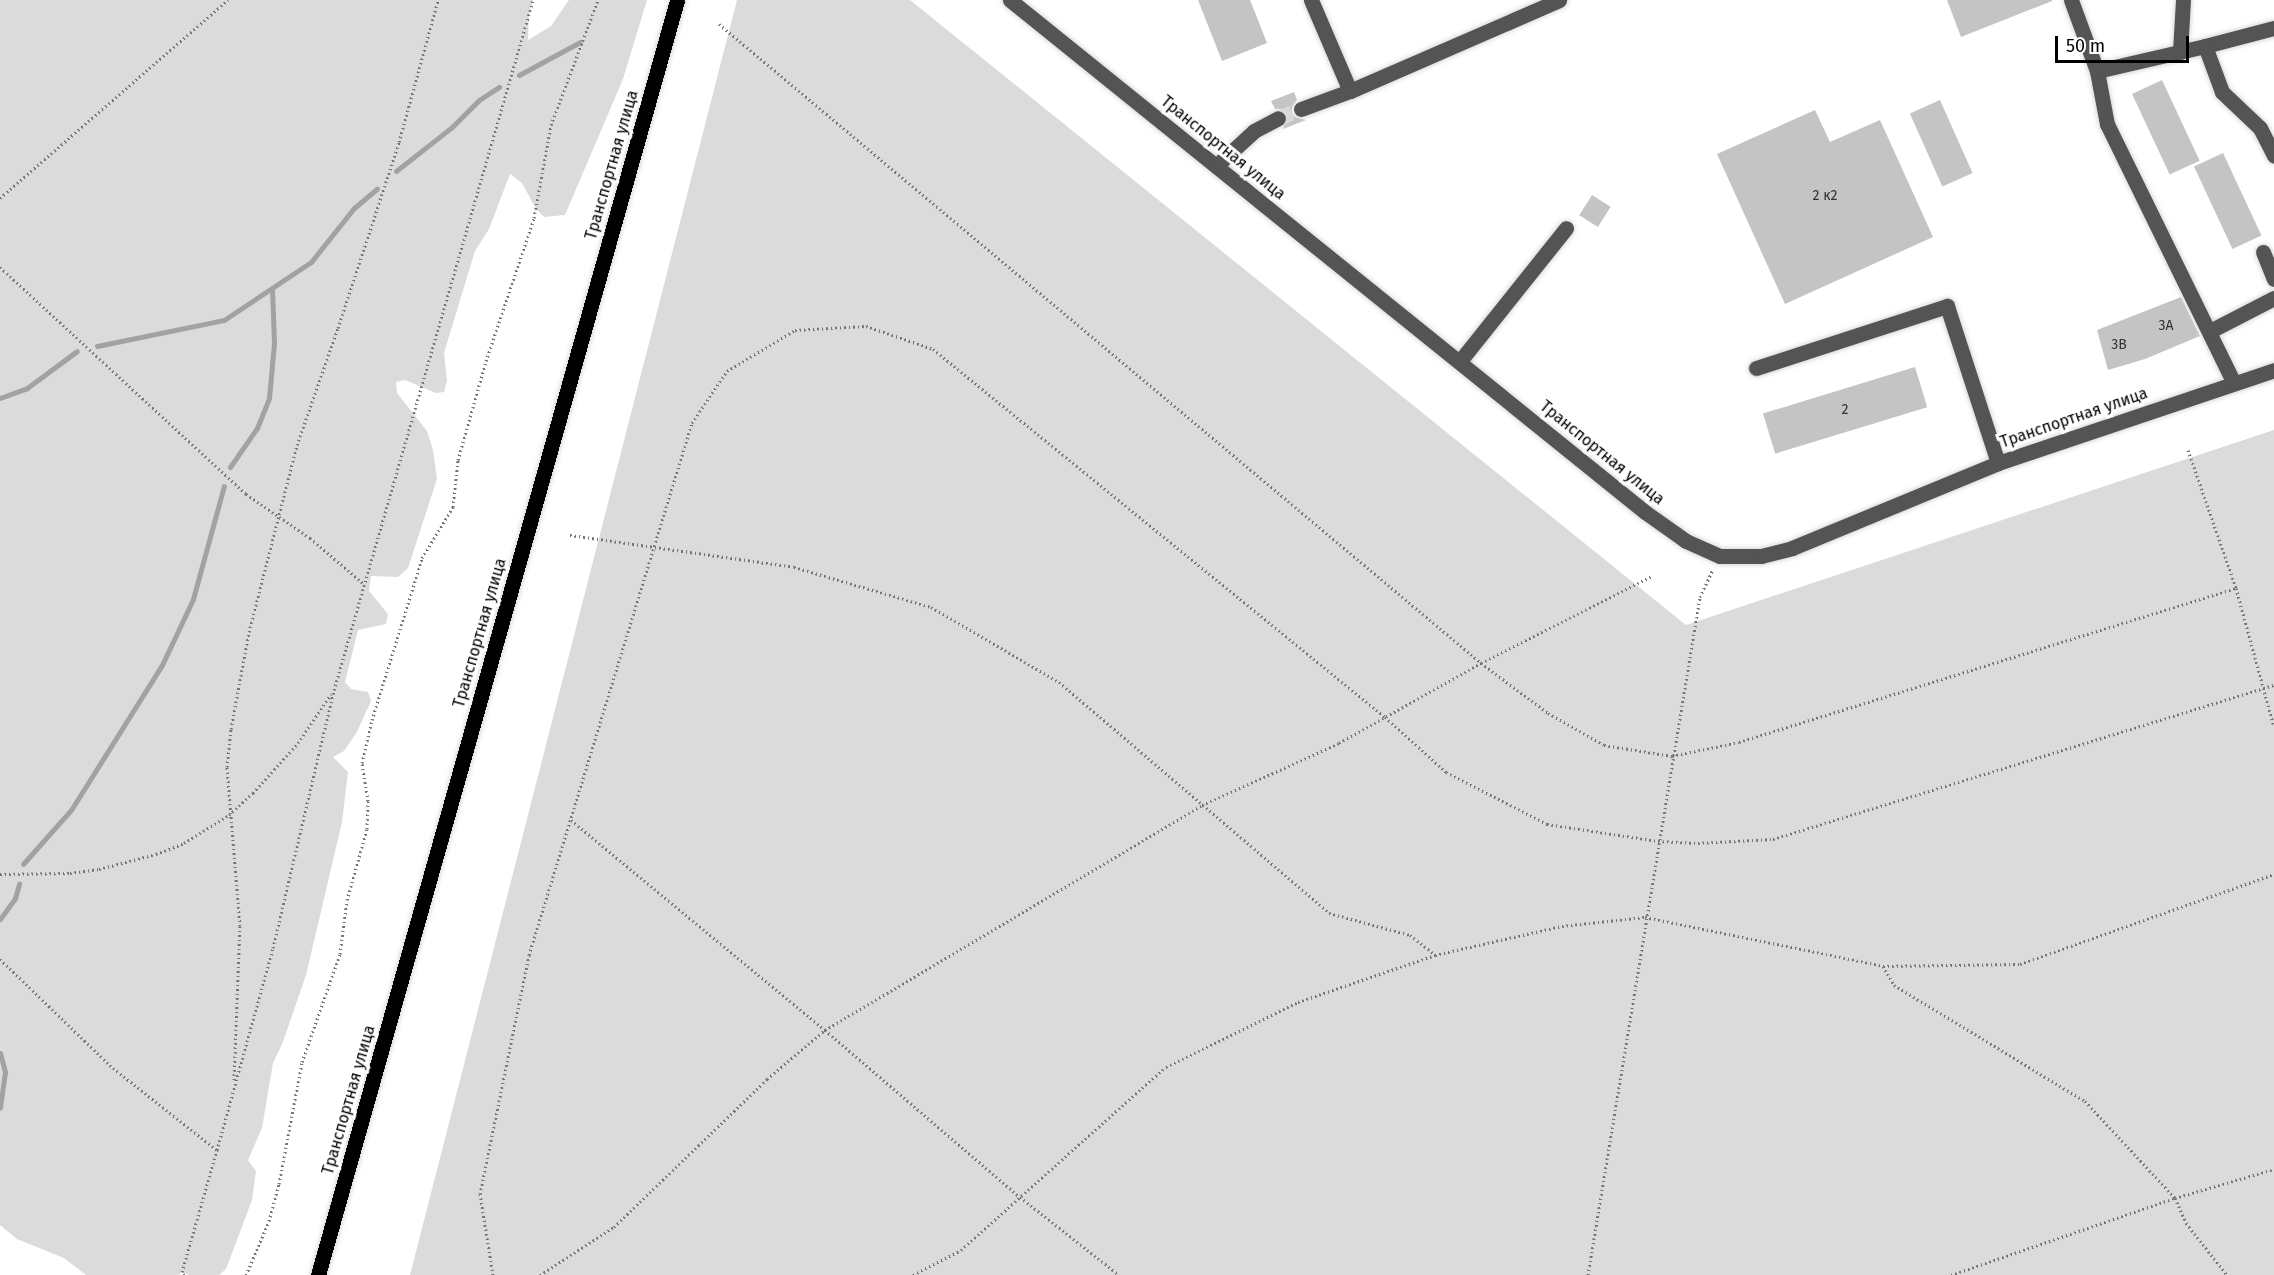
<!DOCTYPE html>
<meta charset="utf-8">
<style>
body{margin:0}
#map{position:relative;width:2274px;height:1275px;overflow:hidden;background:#fff;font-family:"Fira Sans",sans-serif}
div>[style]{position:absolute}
.green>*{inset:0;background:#dbdbdb}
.stream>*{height:5px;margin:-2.5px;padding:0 2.5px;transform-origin:2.5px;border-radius:2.5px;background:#a2a2a2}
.building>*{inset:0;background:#c4c4c4;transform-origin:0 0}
.minor-tunnel>*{height:15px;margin-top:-7.5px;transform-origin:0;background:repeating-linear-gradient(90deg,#d9d9d9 0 15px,transparent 0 23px)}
.path>*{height:3px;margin-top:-1.5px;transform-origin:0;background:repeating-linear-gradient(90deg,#767676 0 1.5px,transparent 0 4.5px)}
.roads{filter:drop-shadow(0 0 2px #dbdbdb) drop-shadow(0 0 2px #dbdbdb)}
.minor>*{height:15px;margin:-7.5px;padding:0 7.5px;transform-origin:7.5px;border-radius:7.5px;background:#545454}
.major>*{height:15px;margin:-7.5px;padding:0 7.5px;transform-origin:7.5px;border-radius:7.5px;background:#000}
span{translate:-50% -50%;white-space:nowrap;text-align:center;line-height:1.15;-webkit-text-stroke:6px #fff;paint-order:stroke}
.number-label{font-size:14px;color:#313131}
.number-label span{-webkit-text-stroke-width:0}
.street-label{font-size:16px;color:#000}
.scale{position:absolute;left:2055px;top:36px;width:134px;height:27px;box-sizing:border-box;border:3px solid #000;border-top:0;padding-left:8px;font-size:18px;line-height:21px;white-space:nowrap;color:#000;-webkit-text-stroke:4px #fff;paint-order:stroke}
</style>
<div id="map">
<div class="green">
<i style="clip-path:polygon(0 0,533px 0,529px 14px,528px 40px,551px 26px,569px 0,647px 0,623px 79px,565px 215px,544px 217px,536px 209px,522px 183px,510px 174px,489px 229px,475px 251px,444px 353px,447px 381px,444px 392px,436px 393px,405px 380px,396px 382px,397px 393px,427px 431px,433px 450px,437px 479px,408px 568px,398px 577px,371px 576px,369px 591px,388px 614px,386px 624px,358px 630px,345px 682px,351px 689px,368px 692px,371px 701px,357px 732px,344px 751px,333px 757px,348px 772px,342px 822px,306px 975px,283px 1042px,273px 1063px,262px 1128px,248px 1160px,256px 1171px,252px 1200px,226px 1269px,219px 1275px,189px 1275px,182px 1272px,179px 1275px,86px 1275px,64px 1258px,17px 1239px,0 1225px)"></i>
<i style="clip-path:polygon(737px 0,910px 0,1686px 625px,2274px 430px,2274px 1275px,410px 1275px)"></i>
</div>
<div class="stream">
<i style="left:519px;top:75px;width:69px;rotate:-28.4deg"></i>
<i style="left:396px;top:171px;width:71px;rotate:-38.2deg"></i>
<i style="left:452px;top:127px;width:38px;rotate:-45deg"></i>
<i style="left:479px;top:100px;width:24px;rotate:-33deg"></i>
<i style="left:97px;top:346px;width:130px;rotate:-11.6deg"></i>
<i style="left:224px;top:320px;width:105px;rotate:-33.7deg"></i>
<i style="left:311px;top:262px;width:69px;rotate:-51.5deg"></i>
<i style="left:354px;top:208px;width:30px;rotate:-40deg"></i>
<i style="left:0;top:398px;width:29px;rotate:-20deg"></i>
<i style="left:27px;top:388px;width:62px;rotate:-36.5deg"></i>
<i style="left:230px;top:467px;width:47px;rotate:-55.3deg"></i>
<i style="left:257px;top:428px;width:32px;rotate:-68deg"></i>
<i style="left:269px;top:398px;width:55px;rotate:-84.8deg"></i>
<i style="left:274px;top:343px;width:55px;rotate:-92.1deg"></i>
<i style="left:23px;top:864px;width:72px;rotate:-48.4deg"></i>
<i style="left:71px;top:810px;width:171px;rotate:-57.9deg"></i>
<i style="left:162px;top:665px;width:73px;rotate:-64.8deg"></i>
<i style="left:193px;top:599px;width:117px;rotate:-74.7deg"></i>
<i style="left:0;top:919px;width:26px;rotate:-54deg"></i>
<i style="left:15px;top:898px;width:15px;rotate:-74deg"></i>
<i style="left:0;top:1053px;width:20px;rotate:75deg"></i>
<i style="left:5px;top:1072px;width:36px;rotate:98deg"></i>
</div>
<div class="building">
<i style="clip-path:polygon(1198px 0,1250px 0,1267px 43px,1222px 61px)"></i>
<i style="clip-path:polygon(1947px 0,2052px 0,2052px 1px,1961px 37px)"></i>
<i style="left:2162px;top:80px;width:89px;height:33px;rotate:65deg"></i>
<i style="clip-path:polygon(1294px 92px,1297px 100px,1292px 107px,1292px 113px,1295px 117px,1306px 120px,1283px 129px,1287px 114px,1283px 109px,1275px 109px,1271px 101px)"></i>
<i style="left:1940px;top:100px;width:80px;height:33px;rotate:66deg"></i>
<i style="clip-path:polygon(1815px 110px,1830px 142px,1880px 120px,1933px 237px,1785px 304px,1717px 154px)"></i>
<i style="left:2223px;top:153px;width:91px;height:32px;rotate:65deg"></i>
<i style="left:1592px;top:195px;width:22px;height:24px;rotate:32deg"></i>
<i style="clip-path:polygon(2181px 297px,2200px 336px,2145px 359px,2108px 370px,2097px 330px)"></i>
<i style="left:1915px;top:367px;width:42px;height:159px;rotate:73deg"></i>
</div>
<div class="minor-tunnel">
<i style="left:1278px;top:118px;width:25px;rotate:-21deg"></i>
</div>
<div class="path">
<i style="left:719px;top:24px;width:994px;rotate:39.98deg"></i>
<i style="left:1481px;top:663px;width:84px;rotate:36.7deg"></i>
<i style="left:1548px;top:713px;width:64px;rotate:29.7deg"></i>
<i style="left:1604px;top:745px;width:69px;rotate:9.2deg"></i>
<i style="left:1672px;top:756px;width:68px;rotate:-11.8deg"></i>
<i style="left:1739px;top:742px;width:520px;rotate:-17.22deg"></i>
<i style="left:0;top:198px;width:302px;rotate:-41deg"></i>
<i style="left:0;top:267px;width:335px;rotate:42.7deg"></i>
<i style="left:246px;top:494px;width:78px;rotate:34.5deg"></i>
<i style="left:310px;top:538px;width:71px;rotate:40.4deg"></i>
<i style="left:2188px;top:450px;width:146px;rotate:70.8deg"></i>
<i style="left:2236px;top:588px;width:144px;rotate:74.7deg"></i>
<i style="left:570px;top:535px;width:226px;rotate:8.1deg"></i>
<i style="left:794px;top:567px;width:143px;rotate:16.3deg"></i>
<i style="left:931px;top:607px;width:148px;rotate:30.4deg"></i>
<i style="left:1059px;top:682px;width:355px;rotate:40.5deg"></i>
<i style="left:1329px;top:913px;width:84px;rotate:15.2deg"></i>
<i style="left:1410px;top:935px;width:31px;rotate:38deg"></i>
<i style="left:571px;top:820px;width:330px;rotate:39.6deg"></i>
<i style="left:825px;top:1030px;width:257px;rotate:40.6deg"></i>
<i style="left:1020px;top:1197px;width:126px;rotate:38.2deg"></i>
<i style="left:0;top:874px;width:70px;rotate:-0.8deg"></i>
<i style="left:70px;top:873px;width:29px;rotate:-8deg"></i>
<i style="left:99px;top:869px;width:59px;rotate:-14.7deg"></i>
<i style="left:156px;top:854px;width:30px;rotate:-21deg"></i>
<i style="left:184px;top:843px;width:53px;rotate:-31.9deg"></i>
<i style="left:229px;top:815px;width:33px;rotate:-43deg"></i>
<i style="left:253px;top:793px;width:67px;rotate:-48deg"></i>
<i style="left:298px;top:743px;width:59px;rotate:-56deg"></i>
<i style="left:0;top:959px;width:157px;rotate:44deg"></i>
<i style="left:113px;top:1068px;width:132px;rotate:38.3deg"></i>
<i style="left:217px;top:1150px;width:210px;rotate:-74.5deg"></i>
<i style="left:273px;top:948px;width:265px;rotate:-76.7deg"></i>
<i style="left:334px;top:690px;width:718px;rotate:-73.91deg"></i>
<i style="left:1883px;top:966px;width:22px;rotate:60deg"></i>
<i style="left:1894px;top:985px;width:223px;rotate:31.3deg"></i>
<i style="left:2085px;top:1101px;width:132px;rotate:47.1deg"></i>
<i style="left:2175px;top:1198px;width:27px;rotate:66deg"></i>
<i style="left:2186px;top:1223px;width:66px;rotate:51.7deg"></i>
<i style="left:234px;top:1080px;width:154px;rotate:-87.8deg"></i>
<i style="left:240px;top:926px;width:160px;rotate:-94.7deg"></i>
<i style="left:227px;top:767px;width:38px;rotate:-84deg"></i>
<i style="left:231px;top:729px;width:99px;rotate:-79.5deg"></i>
<i style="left:249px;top:632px;width:193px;rotate:-75.6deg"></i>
<i style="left:297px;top:445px;width:124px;rotate:-70.7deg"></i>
<i style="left:338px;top:328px;width:196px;rotate:-71.8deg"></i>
<i style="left:399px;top:142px;width:147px;rotate:-74.6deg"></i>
<i style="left:184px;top:1275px;width:4px;rotate:-124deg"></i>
<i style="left:182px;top:1272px;width:127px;rotate:-74deg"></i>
<i style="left:246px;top:1275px;width:59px;rotate:-66.9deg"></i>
<i style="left:269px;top:1221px;width:38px;rotate:-75deg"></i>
<i style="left:279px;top:1184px;width:124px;rotate:-79.3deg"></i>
<i style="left:302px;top:1062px;width:114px;rotate:-70.6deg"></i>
<i style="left:340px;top:954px;width:54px;rotate:-82.6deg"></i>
<i style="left:347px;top:900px;width:74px;rotate:-74.3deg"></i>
<i style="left:367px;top:829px;width:28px;rotate:-88deg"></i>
<i style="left:368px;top:801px;width:38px;rotate:-99deg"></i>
<i style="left:362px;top:763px;width:44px;rotate:-76.9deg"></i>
<i style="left:372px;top:720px;width:170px;rotate:-72.8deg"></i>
<i style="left:422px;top:558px;width:60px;rotate:-58.7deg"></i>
<i style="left:453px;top:507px;width:47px;rotate:-83.9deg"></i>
<i style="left:458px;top:460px;width:103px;rotate:-74.2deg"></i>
<i style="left:486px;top:361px;width:151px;rotate:-71.4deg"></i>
<i style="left:534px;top:218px;width:95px;rotate:-79.6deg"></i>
<i style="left:551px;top:125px;width:134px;rotate:-69.4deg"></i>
<i style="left:493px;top:1275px;width:82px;rotate:-99.1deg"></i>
<i style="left:480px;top:1194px;width:244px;rotate:-78.4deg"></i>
<i style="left:529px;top:955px;width:556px;rotate:-72.97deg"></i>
<i style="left:692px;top:423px;width:63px;rotate:-56.1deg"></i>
<i style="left:727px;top:371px;width:79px;rotate:-31.1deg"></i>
<i style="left:795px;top:330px;width:71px;rotate:-3.2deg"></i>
<i style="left:866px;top:326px;width:71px;rotate:18.9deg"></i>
<i style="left:933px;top:349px;width:583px;rotate:39.15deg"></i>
<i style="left:1385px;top:717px;width:82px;rotate:42deg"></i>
<i style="left:1446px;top:772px;width:114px;rotate:27.2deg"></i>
<i style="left:1547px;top:824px;width:112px;rotate:8.7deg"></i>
<i style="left:1658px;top:841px;width:40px;rotate:2.9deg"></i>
<i style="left:1698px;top:843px;width:75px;rotate:-3.1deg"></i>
<i style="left:1773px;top:839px;width:524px;rotate:-17.09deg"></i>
<i style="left:540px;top:1275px;width:88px;rotate:-33deg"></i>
<i style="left:614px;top:1227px;width:213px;rotate:-44deg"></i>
<i style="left:767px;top:1079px;width:76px;rotate:-40.2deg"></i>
<i style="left:825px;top:1030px;width:439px;rotate:-30.8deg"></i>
<i style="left:1202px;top:805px;width:150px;rotate:-24.3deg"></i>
<i style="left:1339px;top:743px;width:163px;rotate:-29.4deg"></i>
<i style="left:1481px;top:663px;width:192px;rotate:-27deg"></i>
<i style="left:913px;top:1275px;width:54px;rotate:-27.5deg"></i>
<i style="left:961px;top:1250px;width:275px;rotate:-41.8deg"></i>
<i style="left:1166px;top:1067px;width:147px;rotate:-26.2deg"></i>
<i style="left:1298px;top:1002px;width:145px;rotate:-18.9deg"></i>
<i style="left:1435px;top:955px;width:130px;rotate:-12.9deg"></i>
<i style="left:1562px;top:926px;width:83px;rotate:-6.2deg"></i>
<i style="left:1645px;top:917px;width:243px;rotate:11.6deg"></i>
<i style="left:1883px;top:966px;width:137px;rotate:-0.8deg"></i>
<i style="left:2020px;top:964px;width:269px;rotate:-19.5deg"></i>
<i style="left:1588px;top:1275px;width:687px;rotate:-80.62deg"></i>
<i style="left:1700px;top:597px;width:29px;rotate:-65deg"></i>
<i style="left:1951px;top:1275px;width:237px;rotate:-19deg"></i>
<i style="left:2175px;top:1198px;width:103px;rotate:-16.3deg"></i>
</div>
<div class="roads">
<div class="minor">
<i style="left:1010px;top:0;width:816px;rotate:38.88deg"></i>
<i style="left:1645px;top:512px;width:50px;rotate:35.3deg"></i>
<i style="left:1686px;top:541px;width:37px;rotate:24deg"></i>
<i style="left:1720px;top:556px;width:41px"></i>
<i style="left:1761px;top:556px;width:32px;rotate:-14deg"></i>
<i style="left:1792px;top:548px;width:223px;rotate:-22.4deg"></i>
<i style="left:1998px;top:463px;width:291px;rotate:-18.6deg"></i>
<i style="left:1311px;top:0;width:99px;rotate:66.8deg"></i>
<i style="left:2071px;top:0;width:76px;rotate:69.9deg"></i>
<i style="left:2097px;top:71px;width:54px;rotate:79.3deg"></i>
<i style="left:2107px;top:124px;width:288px;rotate:63.9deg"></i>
<i style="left:2205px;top:46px;width:71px;rotate:-14.6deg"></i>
<i style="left:2180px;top:52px;width:52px;rotate:-86.7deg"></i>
<i style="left:2097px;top:71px;width:111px;rotate:-13deg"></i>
<i style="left:2205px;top:46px;width:49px;rotate:69.7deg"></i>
<i style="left:2222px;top:92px;width:52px;rotate:43.5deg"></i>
<i style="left:2260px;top:128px;width:31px;rotate:63deg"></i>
<i style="left:1301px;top:109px;width:52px;rotate:-20.2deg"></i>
<i style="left:1350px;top:91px;width:228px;rotate:-23.5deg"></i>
<i style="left:1216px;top:166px;width:52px;rotate:-42.6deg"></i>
<i style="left:1254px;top:131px;width:27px;rotate:-28deg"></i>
<i style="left:2263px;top:252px;width:29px;rotate:68deg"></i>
<i style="left:2210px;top:331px;width:72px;rotate:-27.3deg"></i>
<i style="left:1460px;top:361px;width:170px;rotate:-51.4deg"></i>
<i style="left:1756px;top:368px;width:201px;rotate:-18deg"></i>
<i style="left:1947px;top:306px;width:165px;rotate:72deg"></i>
</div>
<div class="major">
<i style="left:318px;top:1275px;width:1325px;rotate:-74.27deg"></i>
</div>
</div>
<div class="number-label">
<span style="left:1825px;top:196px">2 к2</span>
<span style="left:2166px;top:326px">3А</span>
<span style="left:2119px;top:345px">3В</span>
<span style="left:1845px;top:410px">2</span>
</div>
<div class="street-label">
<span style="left:1223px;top:148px;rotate:39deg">Транспортная улица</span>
<span style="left:612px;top:165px;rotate:-74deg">Транспортная улица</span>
<span style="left:2074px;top:418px;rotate:-19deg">Транспортная улица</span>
<span style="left:1602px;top:453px;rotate:39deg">Транспортная улица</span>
<span style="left:480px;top:633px;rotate:-74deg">Транспортная улица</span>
<span style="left:349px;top:1100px;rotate:-74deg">Транспортная улица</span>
</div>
<div class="scale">50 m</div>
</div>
